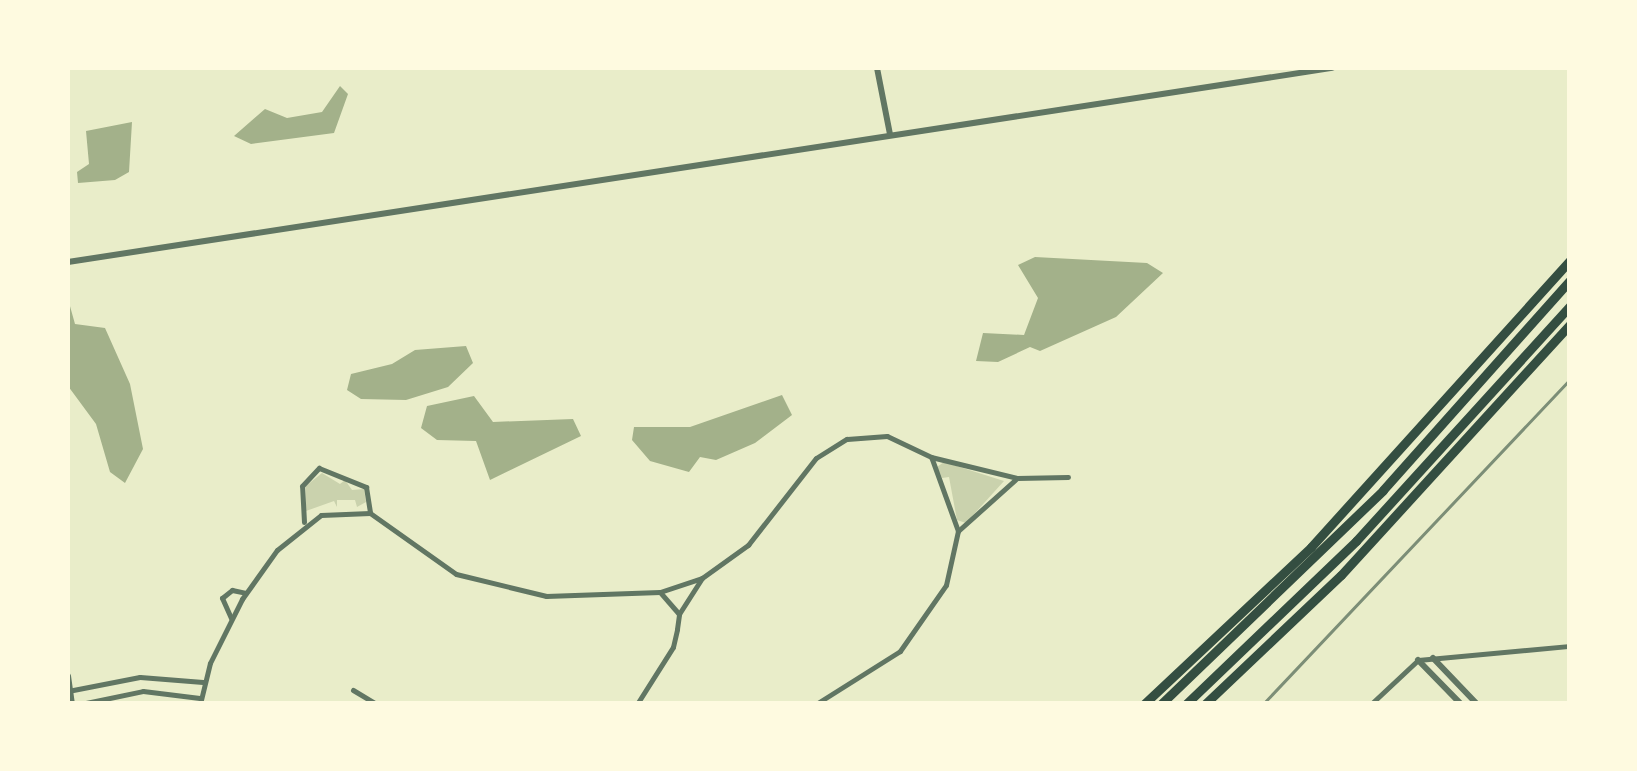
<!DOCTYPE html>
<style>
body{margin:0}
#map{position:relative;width:1637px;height:771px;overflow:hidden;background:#e9edc9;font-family:"Nunito Sans",sans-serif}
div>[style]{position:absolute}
.green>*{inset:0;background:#cad2ad}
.water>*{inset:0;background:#a3b18a}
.minor>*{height:5px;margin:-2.5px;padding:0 2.5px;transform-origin:2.5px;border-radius:2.5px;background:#617663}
.tertiary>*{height:6px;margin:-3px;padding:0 3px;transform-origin:3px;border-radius:3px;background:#617663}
.motorway>*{height:9px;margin:-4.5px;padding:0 4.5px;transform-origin:4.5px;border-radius:4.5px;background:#344e41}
.rail>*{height:2.5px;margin:-1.25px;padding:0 1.25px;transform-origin:1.25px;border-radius:1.25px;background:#7c8e77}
span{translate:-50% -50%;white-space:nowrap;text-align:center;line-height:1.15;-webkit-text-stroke:8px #fefae0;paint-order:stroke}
.frame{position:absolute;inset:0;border:70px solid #fefae0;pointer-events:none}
</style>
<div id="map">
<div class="green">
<i style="clip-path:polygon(944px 462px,1004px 481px,966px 523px,957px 520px,949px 477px,942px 478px,937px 467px)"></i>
<i style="clip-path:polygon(322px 473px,340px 484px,345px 480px,352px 490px,364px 489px,366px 502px,357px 507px,355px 500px,337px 500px,337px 507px,334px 501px,306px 511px,306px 486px)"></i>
</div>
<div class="water">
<i style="clip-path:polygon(340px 86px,348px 94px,334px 133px,251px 144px,234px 136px,265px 109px,287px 118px,322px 112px)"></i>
<i style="clip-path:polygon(132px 122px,129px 172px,115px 180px,78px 183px,77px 172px,89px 164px,86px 131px)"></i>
<i style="clip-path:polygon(1035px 257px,1147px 263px,1163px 273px,1116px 317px,1040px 351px,1030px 347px,998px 362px,976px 361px,983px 333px,1024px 335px,1038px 298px,1018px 265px)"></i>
<i style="clip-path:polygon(68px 299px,75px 324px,105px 328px,130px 384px,143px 449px,125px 483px,110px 472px,96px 424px,68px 386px)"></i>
<i style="clip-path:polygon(466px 346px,473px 363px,448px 387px,406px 400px,361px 399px,347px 390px,351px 374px,392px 364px,415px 350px)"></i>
<i style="clip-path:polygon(782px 395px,792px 415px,755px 443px,716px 460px,700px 457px,689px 472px,650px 461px,632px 440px,634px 427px,690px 427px)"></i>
<i style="clip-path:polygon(474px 396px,493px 422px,573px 419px,581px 436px,490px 480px,476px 441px,437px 440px,421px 428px,427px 406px)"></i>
</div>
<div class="minor">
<i style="left:304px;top:522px;width:36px;rotate:-93deg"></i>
<i style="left:302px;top:486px;width:25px;rotate:-47deg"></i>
<i style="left:319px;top:468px;width:51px;rotate:22deg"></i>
<i style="left:366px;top:487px;width:26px;rotate:81deg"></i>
<i style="left:958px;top:531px;width:79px;rotate:-41.9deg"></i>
<i style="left:679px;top:614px;width:43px;rotate:-57.4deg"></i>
<i style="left:702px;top:578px;width:57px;rotate:-35.7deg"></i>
<i style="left:748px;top:545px;width:110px;rotate:-52deg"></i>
<i style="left:816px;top:458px;width:36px;rotate:-32deg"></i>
<i style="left:847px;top:439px;width:40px;rotate:-4.3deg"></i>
<i style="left:887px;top:436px;width:49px;rotate:25.5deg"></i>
<i style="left:931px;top:457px;width:89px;rotate:13.7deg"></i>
<i style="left:1017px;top:478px;width:51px;rotate:-1.1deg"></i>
<i style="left:231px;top:618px;width:22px;rotate:-114deg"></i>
<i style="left:222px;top:598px;width:13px;rotate:-39deg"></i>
<i style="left:232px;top:590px;width:14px;rotate:12deg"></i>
<i style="left:353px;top:690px;width:27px;rotate:31deg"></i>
<i style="left:68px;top:691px;width:73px;rotate:-11deg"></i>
<i style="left:140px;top:677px;width:63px;rotate:4.5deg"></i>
<i style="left:68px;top:703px;width:1px;rotate:45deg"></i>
<i style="left:81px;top:704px;width:63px;rotate:-11.8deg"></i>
<i style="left:143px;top:691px;width:57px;rotate:7deg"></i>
<i style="left:200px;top:704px;width:42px;rotate:-76.3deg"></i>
<i style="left:210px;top:663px;width:72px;rotate:-63.4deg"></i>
<i style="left:242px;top:599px;width:60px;rotate:-54.5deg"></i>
<i style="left:277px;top:550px;width:56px;rotate:-38.5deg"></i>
<i style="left:321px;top:515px;width:49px;rotate:-2.3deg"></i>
<i style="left:370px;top:513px;width:105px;rotate:35.3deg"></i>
<i style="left:456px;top:574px;width:93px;rotate:13.7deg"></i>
<i style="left:546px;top:596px;width:114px;rotate:-2deg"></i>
<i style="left:660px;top:592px;width:44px;rotate:-18.4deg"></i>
<i style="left:637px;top:704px;width:67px;rotate:-57.7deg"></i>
<i style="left:673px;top:647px;width:18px;rotate:-77deg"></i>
<i style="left:677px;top:629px;width:15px;rotate:-82deg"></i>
<i style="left:679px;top:614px;width:29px;rotate:-131deg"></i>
<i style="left:816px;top:704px;width:99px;rotate:-32.2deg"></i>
<i style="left:900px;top:651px;width:80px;rotate:-55.1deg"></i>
<i style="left:946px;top:585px;width:55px;rotate:-77.5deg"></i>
<i style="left:958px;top:531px;width:77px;rotate:-109.9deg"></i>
<i style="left:1371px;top:704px;width:64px;rotate:-43.1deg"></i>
<i style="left:1418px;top:660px;width:153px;rotate:-5.3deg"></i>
</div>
<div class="tertiary">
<i style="left:877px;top:68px;width:67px;rotate:78.9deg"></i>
<i style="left:68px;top:262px;width:1279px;rotate:-8.73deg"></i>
<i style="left:1433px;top:658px;width:64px;rotate:46.3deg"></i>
<i style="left:1418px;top:660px;width:62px;rotate:45.7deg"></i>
<i style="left:68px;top:676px;width:28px;rotate:82deg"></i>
</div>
<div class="motorway">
<i style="left:1144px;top:704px;width:229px;rotate:-43.2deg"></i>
<i style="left:1311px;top:547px;width:387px;rotate:-47.9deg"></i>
<i style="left:1161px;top:704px;width:308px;rotate:-43.9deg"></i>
<i style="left:1383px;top:490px;width:281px;rotate:-48.3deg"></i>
<i style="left:1186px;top:704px;width:236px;rotate:-43.8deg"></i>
<i style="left:1356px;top:541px;width:318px;rotate:-47.7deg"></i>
<i style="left:1205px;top:704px;width:187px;rotate:-43.5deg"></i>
<i style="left:1341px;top:575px;width:340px;rotate:-47.6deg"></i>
</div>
<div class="rail">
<i style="left:1263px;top:704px;width:447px;rotate:-46.6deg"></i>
</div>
<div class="frame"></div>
</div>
